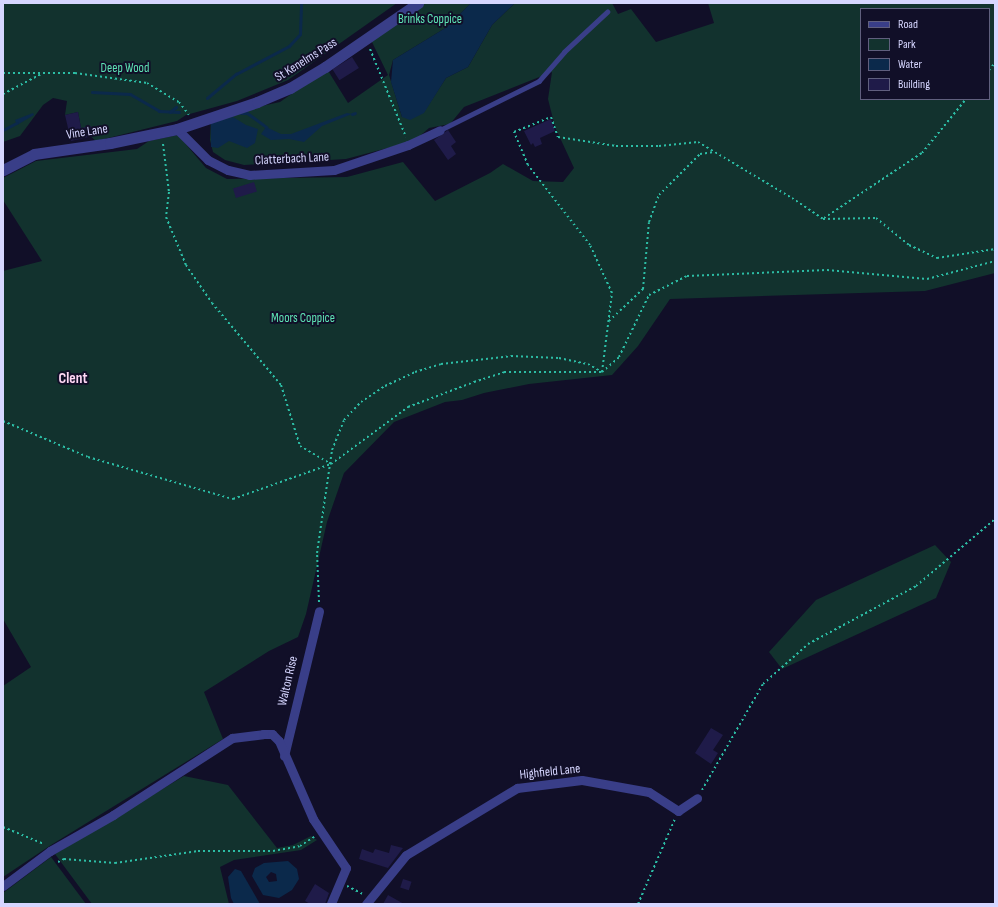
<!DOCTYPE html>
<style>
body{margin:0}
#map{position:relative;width:998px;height:907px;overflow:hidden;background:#110f28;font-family:"Sofia Sans Condensed",sans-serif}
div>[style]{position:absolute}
.green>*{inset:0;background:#12322e}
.water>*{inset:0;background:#0b294b}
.stream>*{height:3px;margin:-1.5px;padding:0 1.5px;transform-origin:1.5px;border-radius:1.5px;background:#0b294b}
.building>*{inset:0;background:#1f1b49;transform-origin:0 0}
.path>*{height:2px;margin-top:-1px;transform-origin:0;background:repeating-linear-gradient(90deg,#2cbda5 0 2px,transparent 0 5px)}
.service>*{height:4.5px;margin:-2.25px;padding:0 2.25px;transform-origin:2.25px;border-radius:2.25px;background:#393e88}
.minor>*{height:9px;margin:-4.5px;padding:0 4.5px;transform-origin:4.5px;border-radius:4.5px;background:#393e88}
.tertiary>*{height:11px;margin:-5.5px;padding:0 5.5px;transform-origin:5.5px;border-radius:5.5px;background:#393e88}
span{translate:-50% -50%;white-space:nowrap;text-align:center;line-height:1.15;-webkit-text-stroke:4px #110f28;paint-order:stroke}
.park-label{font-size:13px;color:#5ee3b4}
.street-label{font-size:13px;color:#d6d6ff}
.quarter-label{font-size:15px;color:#ffd8f5;font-weight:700}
.frame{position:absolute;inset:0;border:4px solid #d6d6ff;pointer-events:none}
.legend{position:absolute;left:860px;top:8px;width:130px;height:92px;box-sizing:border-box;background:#110f28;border:1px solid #605f7e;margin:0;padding:5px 7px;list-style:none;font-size:12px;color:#d6d6ff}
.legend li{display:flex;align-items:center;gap:8px;height:20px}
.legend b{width:20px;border:1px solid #605f7e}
</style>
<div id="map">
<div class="green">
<i style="clip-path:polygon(3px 3px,397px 3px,288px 80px,237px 101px,186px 115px,177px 121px,96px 141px,81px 128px,78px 112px,65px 115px,67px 101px,53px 98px,43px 105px,20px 136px,3px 142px)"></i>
<i style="clip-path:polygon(evenodd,425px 3px,471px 3px,447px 27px,393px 60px,389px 75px,402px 117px,424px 112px,446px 78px,468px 67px,492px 25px,515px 3px,612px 3px,618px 14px,631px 9px,656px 42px,714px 23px,708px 3px,995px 3px,995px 273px,925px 291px,670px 299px,638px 346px,612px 375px,529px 384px,484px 393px,462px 400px,445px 402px,394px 422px,344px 473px,327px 522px,306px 614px,298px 637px,269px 651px,204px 692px,223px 739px,51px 845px,3px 877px,3px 686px,31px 667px,3px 619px,3px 271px,42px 261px,3px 200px,3px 178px,36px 161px,137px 149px,149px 141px,178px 135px,206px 168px,227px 179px,347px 177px,403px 162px,435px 201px,490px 173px,503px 164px,533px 181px,563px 182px,574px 168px,555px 127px,548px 99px,552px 72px,464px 107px,450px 124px,429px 128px,414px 141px,346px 159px,244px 165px,225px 160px,213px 152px,210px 140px,211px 117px,280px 102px,327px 69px,348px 103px,388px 75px,371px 40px,425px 3px,861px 9px,989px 9px,989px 99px,861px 99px,861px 9px)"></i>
<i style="clip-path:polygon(935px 545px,951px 562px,936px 598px,782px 669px,769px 652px,816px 600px)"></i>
<i style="clip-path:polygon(184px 776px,228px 785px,277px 848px,293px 845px,311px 836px,317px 840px,301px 850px,234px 860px,220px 867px,229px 904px,92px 904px,55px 854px)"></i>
<i style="clip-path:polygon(51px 857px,86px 904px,3px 904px,3px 893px)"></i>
</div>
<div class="water">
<i style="clip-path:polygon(471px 3px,515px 3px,492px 25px,468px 67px,446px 78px,424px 113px,410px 120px,402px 117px,391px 82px,393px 60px,447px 27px)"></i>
<i style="clip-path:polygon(33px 113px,34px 115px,17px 125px,15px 120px)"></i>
<i style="clip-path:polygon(347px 113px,352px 114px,322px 126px,304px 142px,289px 139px,271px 140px,261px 134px,266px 127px,281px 134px,291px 134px)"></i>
<i style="clip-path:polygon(233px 117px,246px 125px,258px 129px,255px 143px,247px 148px,229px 141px,218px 148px,211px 147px,211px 123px)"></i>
<i style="clip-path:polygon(evenodd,288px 861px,297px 869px,299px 879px,292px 890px,279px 898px,263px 895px,252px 876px,255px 868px,264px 863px,288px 861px,271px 872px,276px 874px,277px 881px,269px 882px,266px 877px,271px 872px)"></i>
<i style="clip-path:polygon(235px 869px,241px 871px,260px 904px,234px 904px,231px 898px,228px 877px)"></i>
</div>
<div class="stream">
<i style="left:92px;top:92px;width:38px;rotate:3deg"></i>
<i style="left:130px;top:94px;width:34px;rotate:30deg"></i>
<i style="left:159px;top:111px;width:20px;rotate:3deg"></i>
<i style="left:207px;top:98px;width:38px;rotate:-40deg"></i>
<i style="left:236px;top:74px;width:60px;rotate:-27.8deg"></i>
<i style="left:289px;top:46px;width:16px;rotate:-47deg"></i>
<i style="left:300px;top:34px;width:31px;rotate:-88deg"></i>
<i style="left:170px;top:112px;width:8px;rotate:-40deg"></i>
<i style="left:241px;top:113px;width:6px"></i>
<i style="left:247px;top:113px;width:24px;rotate:36deg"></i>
<i style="left:352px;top:114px;width:3px;rotate:-18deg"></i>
<i style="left:3px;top:130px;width:15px;rotate:-28deg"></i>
</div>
<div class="building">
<i style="left:352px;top:57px;width:13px;height:23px;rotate:58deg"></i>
<i style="clip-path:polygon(78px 112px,81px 128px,91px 126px,93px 136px,71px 141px,65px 115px)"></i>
<i style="clip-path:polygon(551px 119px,555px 131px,540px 138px,542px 144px,535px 147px,533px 143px,531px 145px,524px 131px)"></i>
<i style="clip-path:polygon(448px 130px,456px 142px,451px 146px,456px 154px,448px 160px,434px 140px)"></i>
<i style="left:254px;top:182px;width:10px;height:22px;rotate:73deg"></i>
<i style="clip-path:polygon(711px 728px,723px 735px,713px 750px,718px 753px,711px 764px,695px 753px)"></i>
<i style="clip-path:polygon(391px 845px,403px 848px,388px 868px,359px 859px,362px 849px,373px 853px,375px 849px,389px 853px)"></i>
<i style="left:403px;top:879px;width:9px;height:9px;rotate:18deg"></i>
<i style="clip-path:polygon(315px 884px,329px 893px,325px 904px,310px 904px,305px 901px)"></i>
<i style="clip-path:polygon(388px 895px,404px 904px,383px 904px)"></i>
</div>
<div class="path">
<i style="left:370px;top:49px;width:95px;rotate:67.8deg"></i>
<i style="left:989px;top:70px;width:9px;rotate:-49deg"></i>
<i style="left:3px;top:73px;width:72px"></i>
<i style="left:75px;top:73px;width:73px;rotate:7.9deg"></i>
<i style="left:147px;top:83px;width:37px;rotate:31deg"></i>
<i style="left:179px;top:102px;width:16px;rotate:52deg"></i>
<i style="left:3px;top:94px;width:45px;rotate:-27.7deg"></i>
<i style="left:163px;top:144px;width:48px;rotate:82.9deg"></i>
<i style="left:169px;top:192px;width:25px;rotate:97deg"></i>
<i style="left:166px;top:217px;width:52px;rotate:67.4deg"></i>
<i style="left:186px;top:265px;width:46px;rotate:55.6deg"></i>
<i style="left:212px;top:303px;width:107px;rotate:49.9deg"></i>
<i style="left:281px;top:385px;width:64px;rotate:72.7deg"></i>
<i style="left:300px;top:446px;width:36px;rotate:30deg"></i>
<i style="left:824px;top:218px;width:118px;rotate:-33.6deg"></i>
<i style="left:922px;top:153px;width:70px;rotate:-50.8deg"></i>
<i style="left:609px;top:321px;width:47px;rotate:-43.3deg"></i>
<i style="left:643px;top:289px;width:67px;rotate:-84.9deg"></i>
<i style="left:649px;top:222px;width:29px;rotate:-70deg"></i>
<i style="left:659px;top:195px;width:58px;rotate:-45deg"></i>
<i style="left:700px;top:154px;width:14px;rotate:-8deg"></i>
<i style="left:3px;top:421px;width:92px;rotate:23deg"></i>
<i style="left:88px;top:457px;width:151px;rotate:16.2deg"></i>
<i style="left:233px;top:499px;width:104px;rotate:-19.7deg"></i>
<i style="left:331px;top:464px;width:96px;rotate:-36.5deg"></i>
<i style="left:408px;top:407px;width:71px;rotate:-20.7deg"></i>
<i style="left:474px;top:382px;width:32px;rotate:-18deg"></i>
<i style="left:504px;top:372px;width:98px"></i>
<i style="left:602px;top:372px;width:23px;rotate:-41deg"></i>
<i style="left:619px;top:357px;width:69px;rotate:-64.2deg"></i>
<i style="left:649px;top:295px;width:42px;rotate:-26.6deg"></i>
<i style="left:687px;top:276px;width:140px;rotate:-2.5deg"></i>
<i style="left:827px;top:270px;width:100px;rotate:5.1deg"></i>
<i style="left:927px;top:279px;width:70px;rotate:-14.8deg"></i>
<i style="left:319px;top:602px;width:49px;rotate:-92.3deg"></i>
<i style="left:317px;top:553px;width:104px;rotate:-81.7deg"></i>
<i style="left:332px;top:450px;width:32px;rotate:-68deg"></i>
<i style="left:344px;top:420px;width:25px;rotate:-47deg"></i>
<i style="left:361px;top:402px;width:29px;rotate:-34deg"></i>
<i style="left:385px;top:386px;width:33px;rotate:-25deg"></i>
<i style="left:415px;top:372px;width:27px;rotate:-17deg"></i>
<i style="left:441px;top:364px;width:70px;rotate:-6.5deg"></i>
<i style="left:511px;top:356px;width:48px;rotate:2.4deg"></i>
<i style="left:559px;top:358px;width:30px;rotate:12deg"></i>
<i style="left:588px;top:364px;width:16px;rotate:30deg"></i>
<i style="left:602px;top:372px;width:80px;rotate:-82.8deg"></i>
<i style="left:612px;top:293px;width:53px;rotate:-114.6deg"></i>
<i style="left:590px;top:245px;width:101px;rotate:-127.8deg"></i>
<i style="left:528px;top:165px;width:36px;rotate:-113deg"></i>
<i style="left:514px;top:132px;width:40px;rotate:-22deg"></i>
<i style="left:551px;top:117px;width:21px;rotate:71deg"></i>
<i style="left:558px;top:137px;width:59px;rotate:8.8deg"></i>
<i style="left:616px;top:146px;width:43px"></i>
<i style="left:659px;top:146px;width:39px;rotate:-6deg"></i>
<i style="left:698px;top:142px;width:109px;rotate:30.8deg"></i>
<i style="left:792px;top:198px;width:37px;rotate:34deg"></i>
<i style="left:823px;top:219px;width:53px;rotate:-1.1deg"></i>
<i style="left:876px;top:218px;width:43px;rotate:39.3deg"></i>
<i style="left:909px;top:245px;width:31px;rotate:25deg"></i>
<i style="left:937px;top:258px;width:59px;rotate:-8.8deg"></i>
<i style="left:702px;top:790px;width:122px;rotate:-60.1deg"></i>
<i style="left:763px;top:684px;width:60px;rotate:-41.6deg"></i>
<i style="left:808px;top:644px;width:123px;rotate:-28.2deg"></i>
<i style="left:916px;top:586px;width:104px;rotate:-40.3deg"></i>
<i style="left:3px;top:827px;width:44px;rotate:22.5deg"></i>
<i style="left:58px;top:862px;width:7px;rotate:-27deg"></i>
<i style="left:64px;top:859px;width:51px;rotate:4.5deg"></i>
<i style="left:115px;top:863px;width:84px;rotate:-8.2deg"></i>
<i style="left:198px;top:851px;width:75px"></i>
<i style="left:273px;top:851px;width:27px;rotate:-10deg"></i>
<i style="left:300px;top:846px;width:17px;rotate:-33deg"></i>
<i style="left:347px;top:886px;width:18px;rotate:27deg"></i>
<i style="left:638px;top:904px;width:93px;rotate:-66.5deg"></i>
</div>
<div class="service">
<i style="left:440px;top:130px;width:110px;rotate:-26.3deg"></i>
<i style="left:539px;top:81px;width:38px;rotate:-49deg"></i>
<i style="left:564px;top:52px;width:59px;rotate:-42.9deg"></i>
</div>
<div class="minor">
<i style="left:177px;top:129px;width:44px;rotate:45deg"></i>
<i style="left:208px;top:160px;width:22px;rotate:27deg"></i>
<i style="left:228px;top:170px;width:22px;rotate:13deg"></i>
<i style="left:249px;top:175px;width:85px;rotate:-3.4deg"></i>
<i style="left:334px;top:170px;width:78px;rotate:-18.7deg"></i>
<i style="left:408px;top:145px;width:35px;rotate:-25deg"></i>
<i style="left:284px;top:756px;width:149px;rotate:-76.4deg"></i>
<i style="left:3px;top:886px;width:59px;rotate:-36.7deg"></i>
<i style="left:50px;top:851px;width:73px;rotate:-29.7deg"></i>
<i style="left:113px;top:815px;width:142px;rotate:-32.9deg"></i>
<i style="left:232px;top:738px;width:31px;rotate:-7deg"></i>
<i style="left:263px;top:734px;width:9px"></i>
<i style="left:272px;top:734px;width:10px;rotate:45deg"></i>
<i style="left:279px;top:741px;width:85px;rotate:66.4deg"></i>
<i style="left:313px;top:819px;width:59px;rotate:56deg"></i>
<i style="left:346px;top:868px;width:39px;rotate:113deg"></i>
<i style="left:366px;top:904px;width:63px;rotate:-50.8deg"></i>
<i style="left:406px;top:855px;width:130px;rotate:-31.1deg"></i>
<i style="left:517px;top:788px;width:65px;rotate:-7deg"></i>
<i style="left:582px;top:780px;width:68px;rotate:10.2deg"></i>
<i style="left:649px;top:792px;width:35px;rotate:33deg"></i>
<i style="left:678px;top:811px;width:23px;rotate:-34deg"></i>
</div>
<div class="tertiary">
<i style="left:3px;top:170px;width:35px;rotate:-27deg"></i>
<i style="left:34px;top:154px;width:77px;rotate:-8.2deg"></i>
<i style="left:110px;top:143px;width:68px;rotate:-11.8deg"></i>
<i style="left:177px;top:129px;width:84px;rotate:-18.6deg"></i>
<i style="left:257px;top:102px;width:36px;rotate:-23deg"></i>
<i style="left:290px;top:88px;width:41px;rotate:-31deg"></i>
<i style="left:325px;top:67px;width:113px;rotate:-34.5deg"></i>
</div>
<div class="park-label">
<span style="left:430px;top:19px">Brinks Coppice</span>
<span style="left:125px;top:68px">Deep Wood</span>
<span style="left:303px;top:318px">Moors Coppice</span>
</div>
<div class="street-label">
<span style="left:306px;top:60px;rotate:-32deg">St Kenelms Pass</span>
<span style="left:87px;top:132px;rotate:-9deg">Vine Lane</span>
<span style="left:292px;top:159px;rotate:-3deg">Clatterbach Lane</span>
<span style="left:288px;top:681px;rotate:-77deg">Walton Rise</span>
<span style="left:550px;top:772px;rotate:-6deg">Highfield Lane</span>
</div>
<div class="quarter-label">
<span style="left:73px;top:379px">Clent</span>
</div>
<div class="frame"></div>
<ul class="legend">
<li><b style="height:5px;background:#393e88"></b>Road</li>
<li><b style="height:11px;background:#12322e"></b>Park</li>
<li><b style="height:11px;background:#0b294b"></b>Water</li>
<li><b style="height:11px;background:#1f1b49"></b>Building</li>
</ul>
</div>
